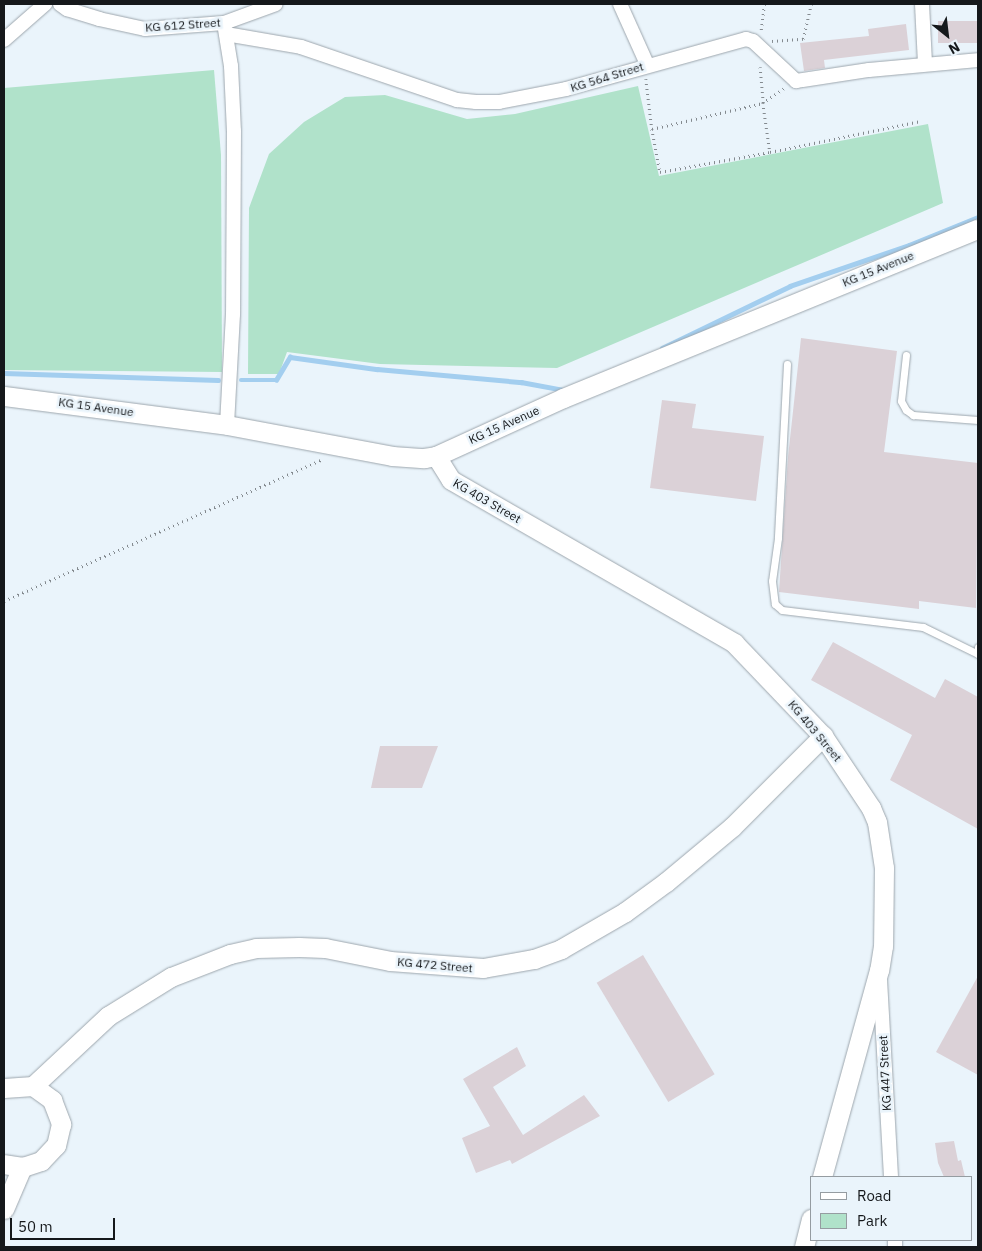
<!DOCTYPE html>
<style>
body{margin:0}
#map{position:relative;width:982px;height:1251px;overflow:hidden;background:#eaf4fb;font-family:"IBM Plex Sans",sans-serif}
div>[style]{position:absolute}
.green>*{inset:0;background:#b0e2ca}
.stream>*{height:4.5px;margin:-2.25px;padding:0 2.25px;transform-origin:2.25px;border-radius:2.25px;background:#a3ceef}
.building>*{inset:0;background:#dbd1d7;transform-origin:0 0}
.path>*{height:2.5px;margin-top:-1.25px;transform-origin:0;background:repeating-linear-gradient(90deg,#848a8f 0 1px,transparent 0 5px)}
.roads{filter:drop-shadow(0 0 1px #9da6ad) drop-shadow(0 0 1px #9da6ad)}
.lane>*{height:7px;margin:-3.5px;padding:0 3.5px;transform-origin:3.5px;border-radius:3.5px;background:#fff}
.street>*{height:14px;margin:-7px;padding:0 7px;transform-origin:7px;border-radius:7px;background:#fff}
.secondary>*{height:19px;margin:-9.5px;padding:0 9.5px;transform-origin:9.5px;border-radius:9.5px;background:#fff}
span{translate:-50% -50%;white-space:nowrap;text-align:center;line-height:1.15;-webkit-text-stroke:5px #eaf4fb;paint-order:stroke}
.street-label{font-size:12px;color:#15181b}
.frame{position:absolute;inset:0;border:5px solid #15181b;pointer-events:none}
.legend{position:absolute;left:810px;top:1176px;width:162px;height:65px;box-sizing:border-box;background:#eaf4fb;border:1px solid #959ca1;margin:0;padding:6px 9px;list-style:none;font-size:15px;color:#15181b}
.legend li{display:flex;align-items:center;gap:10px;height:25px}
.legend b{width:25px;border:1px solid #959ca1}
.north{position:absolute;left:922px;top:10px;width:50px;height:50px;-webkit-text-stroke:4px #eaf4fb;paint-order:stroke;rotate:151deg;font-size:14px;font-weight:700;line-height:20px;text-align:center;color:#15181b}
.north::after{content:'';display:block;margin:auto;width:18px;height:22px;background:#15181b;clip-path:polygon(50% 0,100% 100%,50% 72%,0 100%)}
.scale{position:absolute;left:10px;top:1218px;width:105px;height:22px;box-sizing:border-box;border:2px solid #15181b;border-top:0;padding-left:6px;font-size:15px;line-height:18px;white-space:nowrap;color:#15181b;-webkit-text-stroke:4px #eaf4fb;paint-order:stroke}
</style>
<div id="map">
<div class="green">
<i style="clip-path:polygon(214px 70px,221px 155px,222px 372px,4px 370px,4px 88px)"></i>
<i style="clip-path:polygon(638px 86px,659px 176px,928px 124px,943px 203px,557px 368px,380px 364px,287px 352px,279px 374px,248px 374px,249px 208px,269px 154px,304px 122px,345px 97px,385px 95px,467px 119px,515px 114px)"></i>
</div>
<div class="stream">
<i style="left:662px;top:348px;width:142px;rotate:-25.8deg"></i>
<i style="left:790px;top:286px;width:126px;rotate:-19deg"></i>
<i style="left:909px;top:245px;width:74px;rotate:-22.1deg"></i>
<i style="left:4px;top:373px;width:214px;rotate:1.9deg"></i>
<i style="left:241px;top:380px;width:35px"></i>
<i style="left:276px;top:380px;width:27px;rotate:-59deg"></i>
<i style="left:290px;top:357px;width:88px;rotate:7.9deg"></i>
<i style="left:377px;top:369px;width:145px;rotate:5.2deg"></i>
<i style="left:521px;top:382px;width:44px;rotate:10.5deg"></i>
</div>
<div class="building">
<i style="left:978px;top:21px;width:22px;height:40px;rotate:90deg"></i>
<i style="clip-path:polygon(906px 24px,909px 50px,824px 60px,825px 68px,804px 71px,800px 43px,869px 36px,868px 29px)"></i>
<i style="clip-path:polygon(801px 338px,897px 351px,884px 452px,978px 463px,976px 608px,919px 601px,919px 609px,779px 592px,788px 457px)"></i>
<i style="clip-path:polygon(662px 400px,696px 404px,692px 428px,764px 436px,756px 501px,650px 488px)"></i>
<i style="clip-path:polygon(833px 642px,935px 698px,945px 679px,978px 697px,978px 829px,890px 780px,912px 735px,811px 680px)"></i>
<i style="clip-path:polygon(380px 746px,438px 746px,422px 788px,371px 788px)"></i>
<i style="left:643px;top:955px;width:139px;height:54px;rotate:59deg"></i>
<i style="clip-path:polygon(978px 976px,978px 1075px,936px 1052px)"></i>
<i style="clip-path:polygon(517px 1047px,526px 1066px,493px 1087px,523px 1135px,584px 1095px,600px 1116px,512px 1164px,510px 1160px,476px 1173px,462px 1138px,490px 1126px,463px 1079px)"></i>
<i style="clip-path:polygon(954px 1141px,958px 1161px,961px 1160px,965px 1177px,944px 1177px,938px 1163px,935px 1143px)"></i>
</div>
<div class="path">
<i style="left:761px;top:30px;width:26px;rotate:-83deg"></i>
<i style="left:772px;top:41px;width:31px;rotate:-4deg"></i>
<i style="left:803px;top:39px;width:36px;rotate:-77deg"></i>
<i style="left:646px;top:79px;width:50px;rotate:83.2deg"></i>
<i style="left:652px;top:129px;width:114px;rotate:-13.2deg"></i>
<i style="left:763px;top:103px;width:36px;rotate:-95deg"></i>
<i style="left:784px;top:89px;width:25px;rotate:146deg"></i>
<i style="left:763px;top:103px;width:49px;rotate:81.9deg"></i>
<i style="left:770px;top:152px;width:154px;rotate:-11.6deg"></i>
<i style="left:652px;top:129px;width:44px;rotate:79.5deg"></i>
<i style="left:660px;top:172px;width:112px;rotate:-10.3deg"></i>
<i style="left:4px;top:601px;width:347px;rotate:-24deg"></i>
</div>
<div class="roads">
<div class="lane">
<i style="left:906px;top:355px;width:46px;rotate:96.2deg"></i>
<i style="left:901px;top:401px;width:10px;rotate:61deg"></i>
<i style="left:906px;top:410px;width:9px;rotate:36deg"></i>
<i style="left:913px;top:415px;width:65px;rotate:4.4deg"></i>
<i style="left:787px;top:364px;width:174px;rotate:93deg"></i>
<i style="left:778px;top:538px;width:43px;rotate:97.9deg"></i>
<i style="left:772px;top:581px;width:23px;rotate:83deg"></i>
<i style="left:775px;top:604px;width:9px;rotate:41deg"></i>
<i style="left:782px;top:610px;width:142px;rotate:6.9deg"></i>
<i style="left:923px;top:627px;width:61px;rotate:26.1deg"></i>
<i style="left:978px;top:654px;width:7px;rotate:-90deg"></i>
</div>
<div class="street">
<i style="left:60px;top:4px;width:9px;rotate:36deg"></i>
<i style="left:67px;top:9px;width:34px;rotate:17deg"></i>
<i style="left:99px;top:19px;width:47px;rotate:12.3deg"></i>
<i style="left:145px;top:29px;width:79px;rotate:-4.3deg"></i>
<i style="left:224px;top:23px;width:55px;rotate:-20.1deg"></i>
<i style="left:620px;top:4px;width:66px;rotate:65.8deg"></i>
<i style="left:922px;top:4px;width:60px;rotate:87.1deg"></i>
<i style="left:224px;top:23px;width:44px;rotate:80.8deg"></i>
<i style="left:231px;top:66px;width:65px;rotate:87.4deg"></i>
<i style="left:234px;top:131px;width:183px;rotate:90.3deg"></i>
<i style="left:233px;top:314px;width:111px;rotate:93.1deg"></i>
<i style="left:226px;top:34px;width:76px;rotate:9.8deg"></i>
<i style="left:301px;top:47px;width:165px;rotate:18.8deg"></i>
<i style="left:457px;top:100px;width:19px;rotate:6deg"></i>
<i style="left:476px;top:102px;width:23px"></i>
<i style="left:499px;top:102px;width:68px;rotate:-11deg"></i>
<i style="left:566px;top:89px;width:187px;rotate:-15.5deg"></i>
<i style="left:746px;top:39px;width:7px;rotate:16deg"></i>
<i style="left:753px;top:41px;width:59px;rotate:42.9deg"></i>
<i style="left:796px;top:81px;width:74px;rotate:-8.6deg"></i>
<i style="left:869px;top:70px;width:109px;rotate:-5.2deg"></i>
<i style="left:4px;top:40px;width:55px;rotate:-41.3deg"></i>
<i style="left:880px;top:980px;width:197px;rotate:86.8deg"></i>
<i style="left:895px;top:1240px;width:7px;rotate:90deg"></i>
</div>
<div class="secondary">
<i style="left:4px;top:396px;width:225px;rotate:7.4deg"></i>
<i style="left:227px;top:425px;width:168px;rotate:10.6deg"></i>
<i style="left:392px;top:456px;width:32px;rotate:4deg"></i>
<i style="left:424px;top:458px;width:12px;rotate:-9deg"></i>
<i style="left:436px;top:456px;width:140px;rotate:-24.5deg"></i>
<i style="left:563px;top:398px;width:448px;rotate:-22.2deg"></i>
<i style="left:436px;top:456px;width:28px;rotate:58deg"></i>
<i style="left:451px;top:480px;width:327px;rotate:29.9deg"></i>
<i style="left:734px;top:643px;width:129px;rotate:46.3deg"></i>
<i style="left:823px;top:736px;width:87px;rotate:56.3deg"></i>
<i style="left:871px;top:808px;width:15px;rotate:67deg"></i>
<i style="left:877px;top:822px;width:47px;rotate:81.3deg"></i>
<i style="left:884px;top:868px;width:78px;rotate:90.7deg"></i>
<i style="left:883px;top:946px;width:24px;rotate:99deg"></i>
<i style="left:879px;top:970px;width:215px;rotate:105.4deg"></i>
<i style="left:33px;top:1086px;width:103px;rotate:-43deg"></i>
<i style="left:108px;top:1016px;width:74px;rotate:-31.8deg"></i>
<i style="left:171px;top:977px;width:63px;rotate:-21.3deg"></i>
<i style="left:230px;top:954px;width:27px;rotate:-13deg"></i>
<i style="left:256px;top:948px;width:43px;rotate:-1.3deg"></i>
<i style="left:299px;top:947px;width:26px;rotate:2deg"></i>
<i style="left:325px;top:948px;width:66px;rotate:11.3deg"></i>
<i style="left:390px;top:961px;width:93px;rotate:4.3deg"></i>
<i style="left:483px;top:968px;width:52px;rotate:-10deg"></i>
<i style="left:534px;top:959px;width:29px;rotate:-20deg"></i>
<i style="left:561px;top:949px;width:74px;rotate:-30deg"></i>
<i style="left:625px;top:912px;width:51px;rotate:-36.2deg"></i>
<i style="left:666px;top:882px;width:86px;rotate:-39.8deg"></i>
<i style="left:732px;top:827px;width:129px;rotate:-45deg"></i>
<i style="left:4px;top:1088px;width:29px;rotate:-4deg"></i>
<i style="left:33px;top:1086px;width:24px;rotate:36deg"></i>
<i style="left:52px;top:1100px;width:26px;rotate:69deg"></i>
<i style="left:61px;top:1124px;width:22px;rotate:103deg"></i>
<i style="left:56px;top:1145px;width:22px;rotate:133deg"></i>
<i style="left:41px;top:1161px;width:20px;rotate:162deg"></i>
<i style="left:22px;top:1167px;width:18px;rotate:-171deg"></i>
<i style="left:4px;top:1209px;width:46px;rotate:-66.8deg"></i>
<i style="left:804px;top:1247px;width:29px;rotate:-76deg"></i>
</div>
</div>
<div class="street-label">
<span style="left:183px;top:25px;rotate:-4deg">KG 612 Street</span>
<span style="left:607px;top:77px;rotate:-17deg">KG 564 Street</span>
<span style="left:878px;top:269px;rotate:-22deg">KG 15 Avenue</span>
<span style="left:96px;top:407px;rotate:8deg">KG 15 Avenue</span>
<span style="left:504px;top:425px;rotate:-24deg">KG 15 Avenue</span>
<span style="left:487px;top:501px;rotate:30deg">KG 403 Street</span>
<span style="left:815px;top:731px;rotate:50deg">KG 403 Street</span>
<span style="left:435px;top:965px;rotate:5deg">KG 472 Street</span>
<span style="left:885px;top:1073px;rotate:-93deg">KG 447 Street</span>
</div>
<div class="frame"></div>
<ul class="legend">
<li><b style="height:6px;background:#fff"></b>Road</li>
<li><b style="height:14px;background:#b0e2ca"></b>Park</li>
</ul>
<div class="north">N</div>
<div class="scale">50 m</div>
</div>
